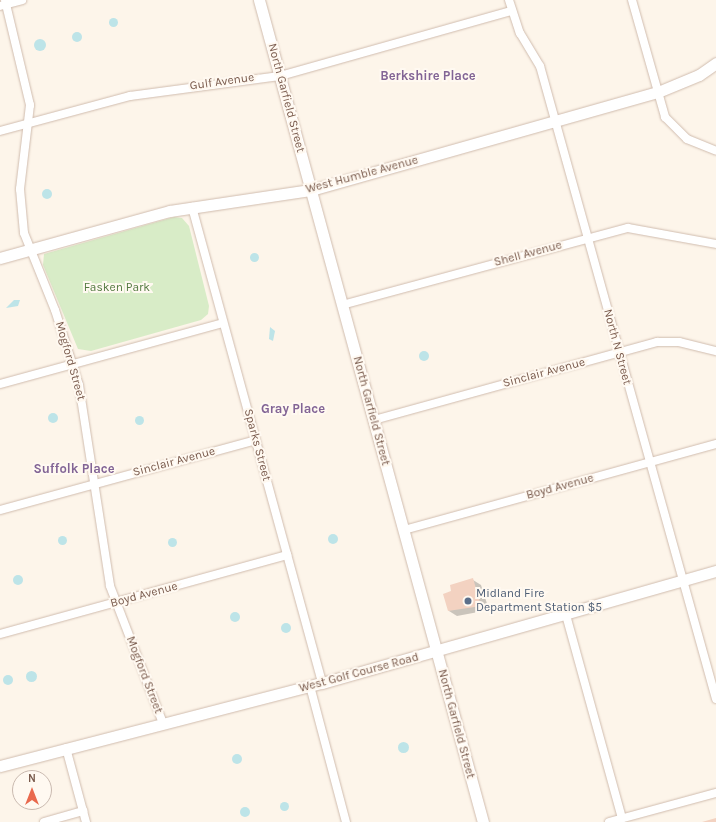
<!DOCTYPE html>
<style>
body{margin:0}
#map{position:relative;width:716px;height:822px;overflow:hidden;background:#fdf5ea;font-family:Karla,sans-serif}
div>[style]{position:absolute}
.green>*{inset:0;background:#d8ecc7}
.water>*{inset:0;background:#bde4e8}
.round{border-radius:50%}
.shadow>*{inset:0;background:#0003}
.building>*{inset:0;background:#f3d2c1}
.roads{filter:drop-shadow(0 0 1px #d0bcae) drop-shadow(0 0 1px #d0bcae)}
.street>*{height:8px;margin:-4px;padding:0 4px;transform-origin:4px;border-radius:4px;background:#fff}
.secondary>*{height:11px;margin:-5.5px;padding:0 5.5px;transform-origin:5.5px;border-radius:5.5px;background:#fff}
.dots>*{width:11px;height:11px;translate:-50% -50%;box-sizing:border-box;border:2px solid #fff9f1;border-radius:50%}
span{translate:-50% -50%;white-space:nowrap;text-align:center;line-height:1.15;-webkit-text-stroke:4px #fff9f1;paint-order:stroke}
.street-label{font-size:12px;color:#795a4c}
.park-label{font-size:12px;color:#537940}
.service-label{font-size:12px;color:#4e5e75}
.left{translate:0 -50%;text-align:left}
.neighbourhood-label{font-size:13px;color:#826495;font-weight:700}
.north{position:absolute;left:12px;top:770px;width:40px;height:40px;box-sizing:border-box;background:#fff9f1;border:1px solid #c9b9af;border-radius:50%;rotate:0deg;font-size:11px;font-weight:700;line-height:16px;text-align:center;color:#795a4c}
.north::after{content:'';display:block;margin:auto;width:14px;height:18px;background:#e9694d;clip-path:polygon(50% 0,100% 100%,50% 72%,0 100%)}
</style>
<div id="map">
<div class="green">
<i style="clip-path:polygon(174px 217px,182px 218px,189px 226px,209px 306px,208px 314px,201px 320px,91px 351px,78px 349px,43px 265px,44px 254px)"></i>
</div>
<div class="water">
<i class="round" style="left:108.5px;top:17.5px;width:9px;height:9px"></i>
<i class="round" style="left:72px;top:32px;width:10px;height:10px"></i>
<i class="round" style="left:34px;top:39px;width:12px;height:12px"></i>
<i class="round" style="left:42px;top:189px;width:10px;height:10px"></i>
<i class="round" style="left:249.5px;top:252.5px;width:9px;height:9px"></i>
<i style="clip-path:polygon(14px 300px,20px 300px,18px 306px,6px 308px)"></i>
<i style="clip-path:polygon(270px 327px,275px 331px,273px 341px,269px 339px)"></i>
<i class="round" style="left:419px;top:351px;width:10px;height:10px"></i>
<i class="round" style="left:48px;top:413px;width:10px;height:10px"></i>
<i class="round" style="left:134.5px;top:415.5px;width:9px;height:9px"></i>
<i class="round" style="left:328px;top:534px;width:10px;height:10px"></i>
<i class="round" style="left:57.5px;top:535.5px;width:9px;height:9px"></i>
<i class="round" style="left:167.5px;top:537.5px;width:9px;height:9px"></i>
<i class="round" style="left:13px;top:575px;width:10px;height:10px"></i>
<i class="round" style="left:230px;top:612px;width:10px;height:10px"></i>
<i class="round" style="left:281px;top:623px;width:10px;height:10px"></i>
<i class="round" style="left:25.5px;top:670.5px;width:11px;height:11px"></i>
<i class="round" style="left:3px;top:675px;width:10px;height:10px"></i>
<i class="round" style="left:397.5px;top:741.5px;width:11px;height:11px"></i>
<i class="round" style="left:232px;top:754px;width:10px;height:10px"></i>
<i class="round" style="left:279.5px;top:801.5px;width:9px;height:9px"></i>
<i class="round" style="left:240px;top:807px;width:10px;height:10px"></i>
</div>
<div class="shadow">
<i style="clip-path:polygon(473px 580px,481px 585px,489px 610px,457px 616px,449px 611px,453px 592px)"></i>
</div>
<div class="building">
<i style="clip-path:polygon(473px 578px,481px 606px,448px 611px,443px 594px,451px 591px,450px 585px)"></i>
<i style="clip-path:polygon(716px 818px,716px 822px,702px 822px)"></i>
</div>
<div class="roads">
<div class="street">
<i style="left:5px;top:0;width:108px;rotate:76.6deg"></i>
<i style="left:30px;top:105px;width:85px;rotate:96.8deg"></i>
<i style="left:20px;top:189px;width:44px;rotate:84.8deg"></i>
<i style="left:24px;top:233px;width:83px;rotate:68.1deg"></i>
<i style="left:55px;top:310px;width:79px;rotate:72.3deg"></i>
<i style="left:79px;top:385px;width:203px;rotate:81.2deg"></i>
<i style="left:110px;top:586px;width:145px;rotate:68.9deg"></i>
<i style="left:509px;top:0;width:35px;rotate:72deg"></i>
<i style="left:520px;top:33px;width:39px;rotate:59deg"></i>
<i style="left:540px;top:66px;width:657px;rotate:74.46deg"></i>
<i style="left:632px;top:0;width:122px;rotate:74.2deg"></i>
<i style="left:665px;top:117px;width:31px;rotate:45deg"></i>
<i style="left:687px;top:139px;width:31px;rotate:22deg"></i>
<i style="left:0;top:6px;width:23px;rotate:-15deg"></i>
<i style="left:0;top:131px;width:135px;rotate:-15.1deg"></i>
<i style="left:130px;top:96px;width:151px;rotate:-7.6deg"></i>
<i style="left:280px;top:76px;width:241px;rotate:-15.7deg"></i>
<i style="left:192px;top:207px;width:493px;rotate:74.7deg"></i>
<i style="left:342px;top:305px;width:296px;rotate:-15.1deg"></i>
<i style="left:628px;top:228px;width:89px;rotate:10.3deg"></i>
<i style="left:0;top:384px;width:231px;rotate:-15.3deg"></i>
<i style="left:374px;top:420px;width:294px;rotate:-15.4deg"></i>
<i style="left:657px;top:342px;width:22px"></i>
<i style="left:679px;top:342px;width:38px;rotate:14deg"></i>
<i style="left:0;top:510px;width:265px;rotate:-15.3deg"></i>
<i style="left:404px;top:530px;width:324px;rotate:-15.4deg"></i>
<i style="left:566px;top:615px;width:211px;rotate:74.6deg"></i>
<i style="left:0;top:634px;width:298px;rotate:-15.4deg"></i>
<i style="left:310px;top:686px;width:141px;rotate:75.2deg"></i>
<i style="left:66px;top:748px;width:77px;rotate:74.9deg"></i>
<i style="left:44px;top:822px;width:41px;rotate:-15.8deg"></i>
<i style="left:609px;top:822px;width:111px;rotate:-15.2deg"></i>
</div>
<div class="secondary">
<i style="left:259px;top:0;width:852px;rotate:74.76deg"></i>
<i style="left:0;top:258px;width:176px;rotate:-15.5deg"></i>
<i style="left:170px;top:211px;width:143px;rotate:-8.5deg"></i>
<i style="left:311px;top:190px;width:361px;rotate:-15.8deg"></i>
<i style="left:658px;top:92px;width:44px;rotate:-22.5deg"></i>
<i style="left:699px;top:75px;width:21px;rotate:-35deg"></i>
<i style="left:0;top:766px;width:333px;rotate:-14.5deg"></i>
<i style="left:322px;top:683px;width:410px;rotate:-15.9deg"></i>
</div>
</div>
<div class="dots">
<i style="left:468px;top:601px;background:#5c6f8a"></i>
</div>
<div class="street-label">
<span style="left:222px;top:82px;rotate:-8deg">Gulf Avenue</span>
<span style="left:286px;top:98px;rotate:75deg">North Garfield Street</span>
<span style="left:362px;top:175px;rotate:-15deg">West Humble Avenue</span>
<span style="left:528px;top:254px;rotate:-15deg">Shell Avenue</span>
<span style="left:617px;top:347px;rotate:75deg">North N Street</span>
<span style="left:70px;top:361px;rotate:74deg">Mogford Street</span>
<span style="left:544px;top:373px;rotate:-15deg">Sinclair Avenue</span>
<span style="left:371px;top:411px;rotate:75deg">North Garfield Street</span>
<span style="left:257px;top:445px;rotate:75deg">Sparks Street</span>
<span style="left:174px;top:462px;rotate:-15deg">Sinclair Avenue</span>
<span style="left:560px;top:487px;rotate:-15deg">Boyd Avenue</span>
<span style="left:144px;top:595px;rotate:-15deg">Boyd Avenue</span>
<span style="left:359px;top:673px;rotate:-15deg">West Golf Course Road</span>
<span style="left:144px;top:675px;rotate:69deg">Mogford Street</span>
<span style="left:456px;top:724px;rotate:75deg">North Garfield Street</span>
</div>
<div class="park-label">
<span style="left:117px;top:288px">Fasken Park</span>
</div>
<div class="service-label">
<span class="left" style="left:476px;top:601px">Midland Fire<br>Department Station $5</span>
</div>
<div class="neighbourhood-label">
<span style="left:428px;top:76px">Berkshire Place</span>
<span style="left:293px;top:409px">Gray Place</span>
<span style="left:74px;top:469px">Suffolk Place</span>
</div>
<div class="north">N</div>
</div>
